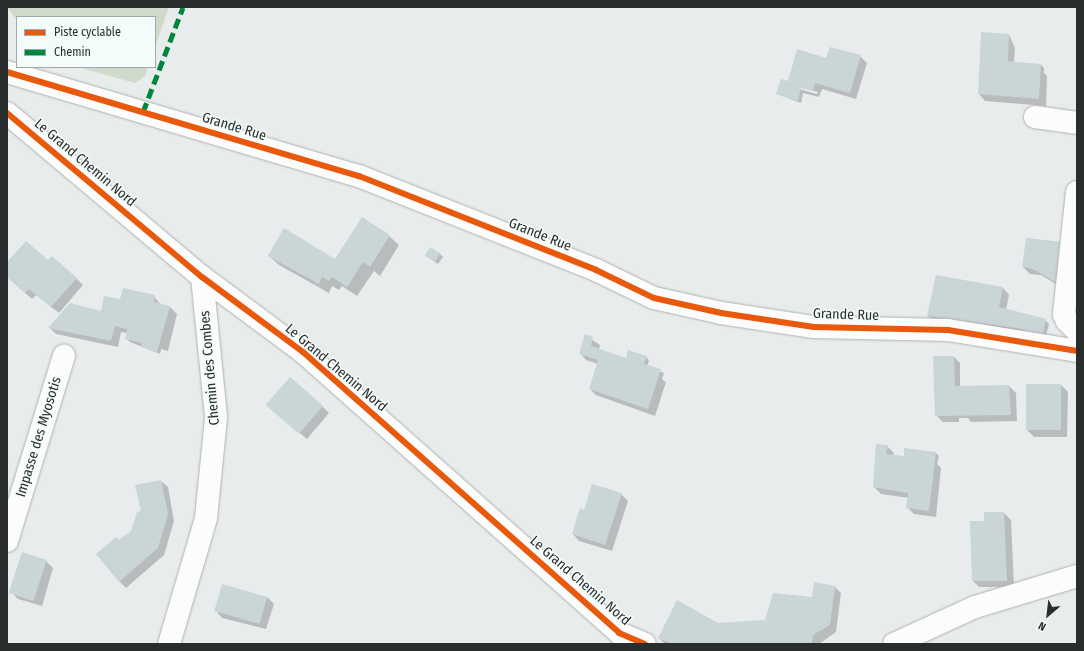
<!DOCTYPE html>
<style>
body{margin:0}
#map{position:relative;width:1084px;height:651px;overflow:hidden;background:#e8ecec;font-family:"Fira Sans Condensed",sans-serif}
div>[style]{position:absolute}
.green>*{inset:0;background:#cfdaca}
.shadow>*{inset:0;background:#0003}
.building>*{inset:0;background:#cad5d7;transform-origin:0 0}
.roads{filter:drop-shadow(0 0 1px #afb2b2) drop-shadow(0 0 1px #afb2b2)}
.minor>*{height:22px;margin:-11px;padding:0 11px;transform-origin:11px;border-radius:11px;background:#fcfcfc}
.tertiary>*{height:22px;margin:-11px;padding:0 11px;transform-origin:11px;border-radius:11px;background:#fcfcfc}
.quiet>*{height:5px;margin-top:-2.5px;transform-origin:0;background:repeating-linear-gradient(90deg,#00873e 0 10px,transparent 0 15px)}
.cycleway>*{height:6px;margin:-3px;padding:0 3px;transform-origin:3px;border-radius:3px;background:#e8590c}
span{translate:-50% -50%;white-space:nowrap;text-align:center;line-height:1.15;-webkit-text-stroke:3px #f3fcfb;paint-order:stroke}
.street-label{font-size:14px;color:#2a2d2d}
.frame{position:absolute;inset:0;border:8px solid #2a2d2d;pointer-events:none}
.legend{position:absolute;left:16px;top:16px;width:140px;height:52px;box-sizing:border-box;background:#f3fcfb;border:1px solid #a3a9a9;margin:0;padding:5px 7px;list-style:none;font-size:12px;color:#2a2d2d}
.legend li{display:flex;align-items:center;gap:8px;height:20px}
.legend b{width:20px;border:1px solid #a3a9a9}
.north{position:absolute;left:1028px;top:595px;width:40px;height:40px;-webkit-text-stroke:3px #f3fcfb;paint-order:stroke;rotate:208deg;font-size:11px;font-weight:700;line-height:16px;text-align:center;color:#2a2d2d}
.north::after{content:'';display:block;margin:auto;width:14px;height:18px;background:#2a2d2d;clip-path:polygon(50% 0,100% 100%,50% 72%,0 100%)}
</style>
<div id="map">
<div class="green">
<i style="clip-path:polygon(7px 7px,169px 7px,155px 47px,155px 17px,17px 17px,17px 20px)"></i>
<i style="clip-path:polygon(77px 67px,148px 67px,145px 76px,135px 83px)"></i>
</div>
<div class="shadow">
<i style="clip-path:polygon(982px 33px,1009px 35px,1015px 48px,1014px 62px,1041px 65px,1044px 68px,1044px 73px,1047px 76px,1046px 106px,985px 101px,979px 94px)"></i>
<i style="clip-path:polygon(evenodd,860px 56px,867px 63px,856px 99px,822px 89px,819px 97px,803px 93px,801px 103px,777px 94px,787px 82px,827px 59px,860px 56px,795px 86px,818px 92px,817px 94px,795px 88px,795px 86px)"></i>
<i style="clip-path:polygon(389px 236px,399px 245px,380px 276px,374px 271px,357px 296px,342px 286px,339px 290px,332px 286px,329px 293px,279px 265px,269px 256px,336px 260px)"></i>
<i style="clip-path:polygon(1063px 243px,1064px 289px,1041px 275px,1030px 274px,1023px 267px)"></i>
<i style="clip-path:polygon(440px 254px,443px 257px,438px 264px,426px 256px)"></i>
<i style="clip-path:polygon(7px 264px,76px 278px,83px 285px,59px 313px,36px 295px,32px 299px,7px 277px)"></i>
<i style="clip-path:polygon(1003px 288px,1009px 295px,1006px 310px,1045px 320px,1049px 324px,1045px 340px,935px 322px,928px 316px)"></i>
<i style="clip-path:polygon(154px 296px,161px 305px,170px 307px,177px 314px,168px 351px,161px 349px,160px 354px,130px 342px,126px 338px,127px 333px,121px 332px,118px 347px,56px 334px,50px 328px,105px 313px,120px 299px)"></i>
<i style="clip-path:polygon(585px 335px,600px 345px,599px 350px,626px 359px,646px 357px,649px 360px,647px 366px,664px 373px,662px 379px,666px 382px,655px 416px,596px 395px,590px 389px,598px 364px,586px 360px,580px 353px)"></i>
<i style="clip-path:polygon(954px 357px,960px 363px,960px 387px,1009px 386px,1016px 393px,1017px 421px,971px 422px,968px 418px,959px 418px,959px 422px,943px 422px,936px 415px)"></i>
<i style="clip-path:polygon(1061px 385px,1068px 392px,1067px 437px,1034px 437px,1027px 430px)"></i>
<i style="clip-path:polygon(322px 406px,329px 413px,307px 439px,274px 412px)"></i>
<i style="clip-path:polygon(887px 446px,894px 453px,893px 456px,907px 458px,936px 453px,939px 456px,937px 464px,941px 468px,936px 517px,914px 514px,907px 507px,909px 498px,881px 494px,874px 487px)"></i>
<i style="clip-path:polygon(161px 481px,168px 487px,174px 521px,164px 555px,126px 588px,119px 581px,120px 541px,132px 531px)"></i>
<i style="clip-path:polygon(621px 494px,628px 501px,612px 551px,579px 541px,573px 534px,585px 511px)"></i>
<i style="clip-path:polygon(1004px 513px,1011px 520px,1014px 587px,979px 587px,973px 581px,985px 522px)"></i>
<i style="clip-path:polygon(46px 561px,53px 568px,42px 606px,18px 599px,11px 592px)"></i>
<i style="clip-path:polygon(834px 586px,841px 593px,836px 632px,819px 644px,665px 644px,659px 638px,718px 624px,766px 621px)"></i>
<i style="clip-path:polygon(267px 597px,274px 604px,266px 629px,222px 618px,216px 611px)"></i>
</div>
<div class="building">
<i style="clip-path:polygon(981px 32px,1009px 34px,1008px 61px,1041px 64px,1039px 99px,978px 94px)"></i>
<i style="clip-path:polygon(830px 47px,861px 55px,850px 93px,815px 83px,813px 91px,801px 88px,798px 101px,776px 94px,781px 79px,788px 81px,797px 49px,826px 58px)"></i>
<i style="clip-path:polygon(362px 217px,390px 235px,370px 267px,363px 262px,347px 287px,332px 277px,329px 281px,322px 277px,319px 284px,268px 256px,284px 228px,335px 259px)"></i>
<i style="clip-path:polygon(1026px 238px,1063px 242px,1057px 283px,1033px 269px,1022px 267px)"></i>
<i style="clip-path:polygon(26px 241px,48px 260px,52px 256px,77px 278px,51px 307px,29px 289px,25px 293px,7px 277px,7px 262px)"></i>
<i style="left:430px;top:247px;width:12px;height:10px;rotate:31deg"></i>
<i style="clip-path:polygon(936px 275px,1003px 287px,999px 307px,1046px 319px,1042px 337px,1027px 334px,1025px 330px,1016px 328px,927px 316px)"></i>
<i style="clip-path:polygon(123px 288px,155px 295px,154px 302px,170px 306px,157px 352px,141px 347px,142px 343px,125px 339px,127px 329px,115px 326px,111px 341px,48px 328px,70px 303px,101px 311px,104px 296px,120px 299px)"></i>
<i style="clip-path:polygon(585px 334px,593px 337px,591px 346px,626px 358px,628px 350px,647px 356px,644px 364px,661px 369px,648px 409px,589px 389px,598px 360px,579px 354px)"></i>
<i style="clip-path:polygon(933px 356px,954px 356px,955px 386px,1009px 385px,1011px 415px,935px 416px)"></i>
<i style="left:290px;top:377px;width:44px;height:37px;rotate:41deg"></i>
<i style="left:1061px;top:384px;width:46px;height:35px;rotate:90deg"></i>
<i style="clip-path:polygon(876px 444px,888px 445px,886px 454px,904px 456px,904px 448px,936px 452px,929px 511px,906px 508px,908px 493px,873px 487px)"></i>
<i style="clip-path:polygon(161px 480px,168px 514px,158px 548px,119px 582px,96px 554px,116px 537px,119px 540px,131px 531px,137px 512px,141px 511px,135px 485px)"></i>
<i style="clip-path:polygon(592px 484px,622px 493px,605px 545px,572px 534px,580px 508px,584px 510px)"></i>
<i style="clip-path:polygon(984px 512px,1004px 512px,1007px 581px,972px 581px,970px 521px,984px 521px)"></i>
<i style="left:22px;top:552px;width:26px;height:43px;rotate:18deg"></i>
<i style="clip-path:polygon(814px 582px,835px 586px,830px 625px,813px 635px,812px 644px,673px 644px,658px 638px,677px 600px,718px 623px,765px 620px,773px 593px,812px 597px)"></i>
<i style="left:222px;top:584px;width:47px;height:28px;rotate:16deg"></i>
</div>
<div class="roads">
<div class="minor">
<i style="left:7px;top:113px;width:255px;rotate:40.1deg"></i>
<i style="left:202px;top:277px;width:126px;rotate:36.6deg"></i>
<i style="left:303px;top:352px;width:423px;rotate:41.6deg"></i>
<i style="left:619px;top:633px;width:28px;rotate:23deg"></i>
<i style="left:1035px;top:117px;width:42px;rotate:8.1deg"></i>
<i style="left:1077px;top:192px;width:123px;rotate:96.1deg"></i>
<i style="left:1064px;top:314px;width:8px;rotate:67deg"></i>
<i style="left:1067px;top:321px;width:14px;rotate:45deg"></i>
<i style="left:7px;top:541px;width:194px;rotate:-72.9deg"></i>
<i style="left:169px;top:644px;width:131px;rotate:-73.6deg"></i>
<i style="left:206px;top:518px;width:101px;rotate:-84.3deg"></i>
<i style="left:216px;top:417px;width:141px;rotate:-95.7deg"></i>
<i style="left:894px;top:644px;width:89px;rotate:-24.6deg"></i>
<i style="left:975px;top:607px;width:107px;rotate:-16.9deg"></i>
</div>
<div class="tertiary">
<i style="left:7px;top:72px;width:367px;rotate:16.5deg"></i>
<i style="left:359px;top:176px;width:255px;rotate:21.6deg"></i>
<i style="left:596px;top:270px;width:64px;rotate:25.8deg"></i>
<i style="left:654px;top:298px;width:69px;rotate:12.6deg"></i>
<i style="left:721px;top:313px;width:94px;rotate:8.6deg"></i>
<i style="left:814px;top:327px;width:134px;rotate:1.3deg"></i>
<i style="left:948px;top:330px;width:131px;rotate:9.2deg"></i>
</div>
</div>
<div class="quiet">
<i style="left:143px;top:112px;width:112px;rotate:-69.1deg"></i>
</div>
<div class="cycleway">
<i style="left:7px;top:72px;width:367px;rotate:16.5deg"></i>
<i style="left:359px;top:176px;width:255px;rotate:21.6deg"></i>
<i style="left:596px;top:270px;width:64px;rotate:25.8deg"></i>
<i style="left:654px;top:298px;width:69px;rotate:12.6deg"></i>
<i style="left:721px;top:313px;width:94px;rotate:8.6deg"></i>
<i style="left:814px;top:327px;width:134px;rotate:1.3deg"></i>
<i style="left:948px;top:330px;width:131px;rotate:9.2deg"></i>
<i style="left:7px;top:113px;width:255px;rotate:40.1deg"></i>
<i style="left:202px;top:277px;width:126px;rotate:36.6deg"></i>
<i style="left:303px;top:352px;width:423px;rotate:41.6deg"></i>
<i style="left:619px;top:633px;width:28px;rotate:23deg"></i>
</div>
<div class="street-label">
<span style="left:234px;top:127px;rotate:17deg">Grande Rue</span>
<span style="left:85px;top:163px;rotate:40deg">Le Grand Chemin Nord</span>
<span style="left:540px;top:235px;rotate:22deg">Grande Rue</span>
<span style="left:846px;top:315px;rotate:2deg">Grande Rue</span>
<span style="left:210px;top:368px;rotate:-95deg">Chemin des Combes</span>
<span style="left:336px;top:368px;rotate:40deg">Le Grand Chemin Nord</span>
<span style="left:39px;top:437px;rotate:-73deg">Impasse des Myosotis</span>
<span style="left:580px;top:581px;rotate:41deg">Le Grand Chemin Nord</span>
</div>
<div class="frame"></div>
<ul class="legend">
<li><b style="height:5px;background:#e8590c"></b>Piste cyclable</li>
<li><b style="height:5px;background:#00873e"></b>Chemin</li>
</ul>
<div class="north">N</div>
</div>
